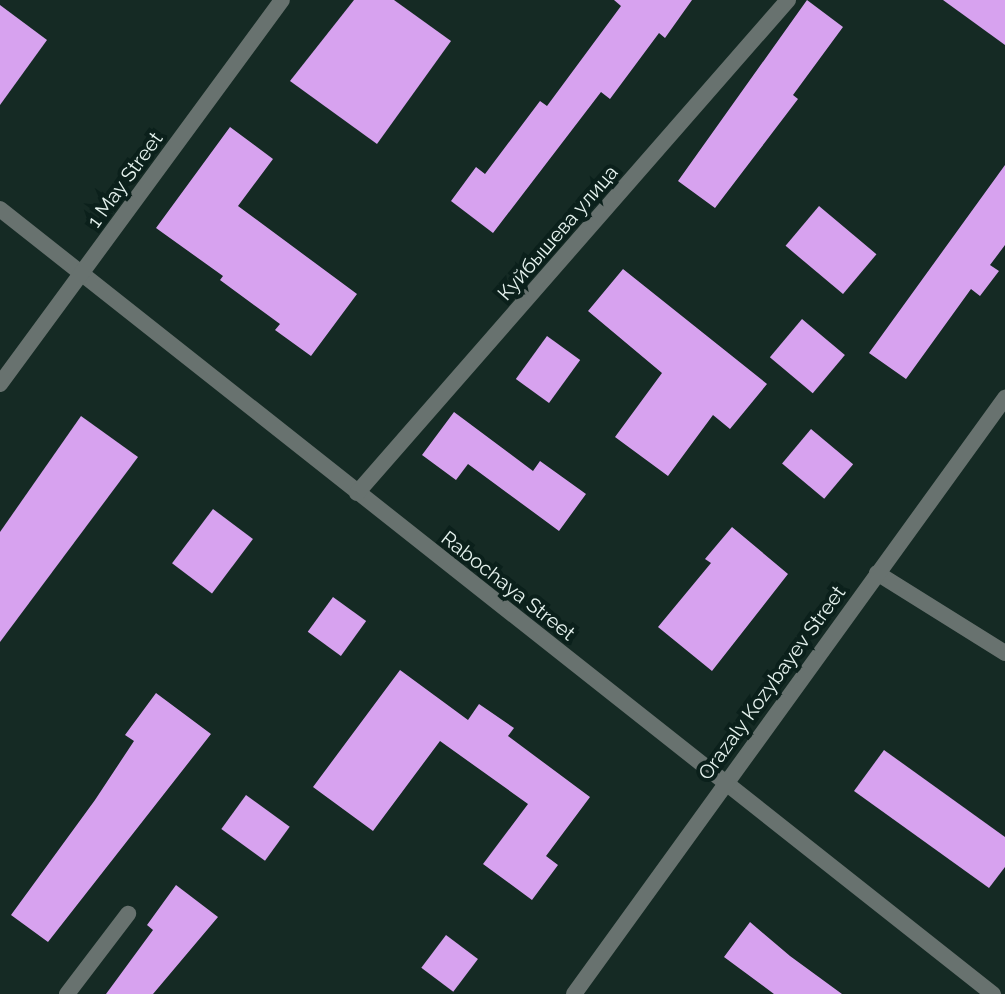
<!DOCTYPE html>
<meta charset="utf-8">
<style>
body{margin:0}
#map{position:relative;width:1005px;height:994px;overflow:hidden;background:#152a24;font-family:Raleway,sans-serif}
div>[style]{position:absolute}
.building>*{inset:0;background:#d7a2ef;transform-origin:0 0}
.service>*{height:16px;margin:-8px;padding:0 8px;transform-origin:8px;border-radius:8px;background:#68726f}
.minor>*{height:16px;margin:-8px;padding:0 8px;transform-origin:8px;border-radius:8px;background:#68726f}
.tertiary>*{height:16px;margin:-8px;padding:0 8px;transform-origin:8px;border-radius:8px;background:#68726f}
span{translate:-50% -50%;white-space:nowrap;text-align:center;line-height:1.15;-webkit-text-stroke:8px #0b201b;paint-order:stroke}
.street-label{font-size:20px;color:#e5f2ee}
</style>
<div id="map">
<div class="building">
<i style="clip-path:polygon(354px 0,394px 0,451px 41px,377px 144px,290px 81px)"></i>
<i style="clip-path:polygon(614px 0,692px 0,665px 38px,659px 33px,610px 99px,601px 92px,493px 233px,451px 201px,476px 167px,485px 174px,540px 101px,547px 106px,621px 6px)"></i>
<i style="clip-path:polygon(807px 0,843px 27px,793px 95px,798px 99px,715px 208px,678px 181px)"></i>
<i style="clip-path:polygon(943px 0,1005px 0,1005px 45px)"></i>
<i style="clip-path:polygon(0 5px,47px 40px,0 105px)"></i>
<i style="clip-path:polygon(230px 127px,273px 159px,238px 206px,357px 294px,311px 356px,275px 330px,280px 324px,220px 280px,223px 276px,156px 228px)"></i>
<i style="clip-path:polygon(1005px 165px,1005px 245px,990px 265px,999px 271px,980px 296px,971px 289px,906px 379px,869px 353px)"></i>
<i style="left:819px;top:206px;width:75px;height:52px;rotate:40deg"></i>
<i style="clip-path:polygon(623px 269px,767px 384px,730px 429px,713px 415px,668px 476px,615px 437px,662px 373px,588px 311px)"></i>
<i style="left:802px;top:319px;width:56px;height:50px;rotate:40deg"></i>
<i style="left:547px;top:336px;width:41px;height:53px;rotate:36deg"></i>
<i style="clip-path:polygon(454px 412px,533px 471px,540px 461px,586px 494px,559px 531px,468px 464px,456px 480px,422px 455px)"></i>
<i style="clip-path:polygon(81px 416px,138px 457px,0 642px,0 532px)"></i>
<i style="left:811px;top:429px;width:55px;height:45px;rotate:40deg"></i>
<i style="left:213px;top:509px;width:50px;height:68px;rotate:37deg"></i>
<i style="clip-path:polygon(732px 527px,788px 574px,712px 671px,658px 627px,711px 563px,705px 559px)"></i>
<i style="left:333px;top:597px;width:41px;height:43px;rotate:36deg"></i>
<i style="clip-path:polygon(400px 670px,468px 720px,479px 704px,514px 728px,508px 736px,590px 797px,546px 856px,558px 865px,532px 900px,483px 864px,528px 804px,440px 741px,373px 831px,313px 787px)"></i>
<i style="clip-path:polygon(156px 693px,211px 734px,48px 942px,11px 915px,95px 800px,134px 741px,125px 735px)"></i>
<i style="clip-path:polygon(884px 750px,1005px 837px,1005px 867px,989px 888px,854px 791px)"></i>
<i style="left:246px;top:795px;width:54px;height:42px;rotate:36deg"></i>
<i style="clip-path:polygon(176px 885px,218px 917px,153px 994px,106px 994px,153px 930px,147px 925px)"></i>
<i style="clip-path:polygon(750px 922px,790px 956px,842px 994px,774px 994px,724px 957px)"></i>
<i style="left:446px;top:935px;width:40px;height:41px;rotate:37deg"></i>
</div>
<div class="service">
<i style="left:877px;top:573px;width:151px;rotate:32deg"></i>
<i style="left:67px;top:994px;width:101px;rotate:-52.7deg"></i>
</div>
<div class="minor">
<i style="left:0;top:209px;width:1266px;rotate:38.33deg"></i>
<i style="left:0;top:384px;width:476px;rotate:-53.7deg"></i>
<i style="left:357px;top:493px;width:655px;rotate:-48.84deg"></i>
</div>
<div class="tertiary">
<i style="left:574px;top:994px;width:736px;rotate:-54.13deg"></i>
</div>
<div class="street-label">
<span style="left:125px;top:180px;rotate:-54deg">1 May Street</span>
<span style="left:558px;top:233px;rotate:-49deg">Куйбышева улица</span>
<span style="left:508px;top:586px;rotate:38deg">Rabochaya Street</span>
<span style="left:772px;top:683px;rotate:-54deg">Orazaly Kozybayev Street</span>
</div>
</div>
